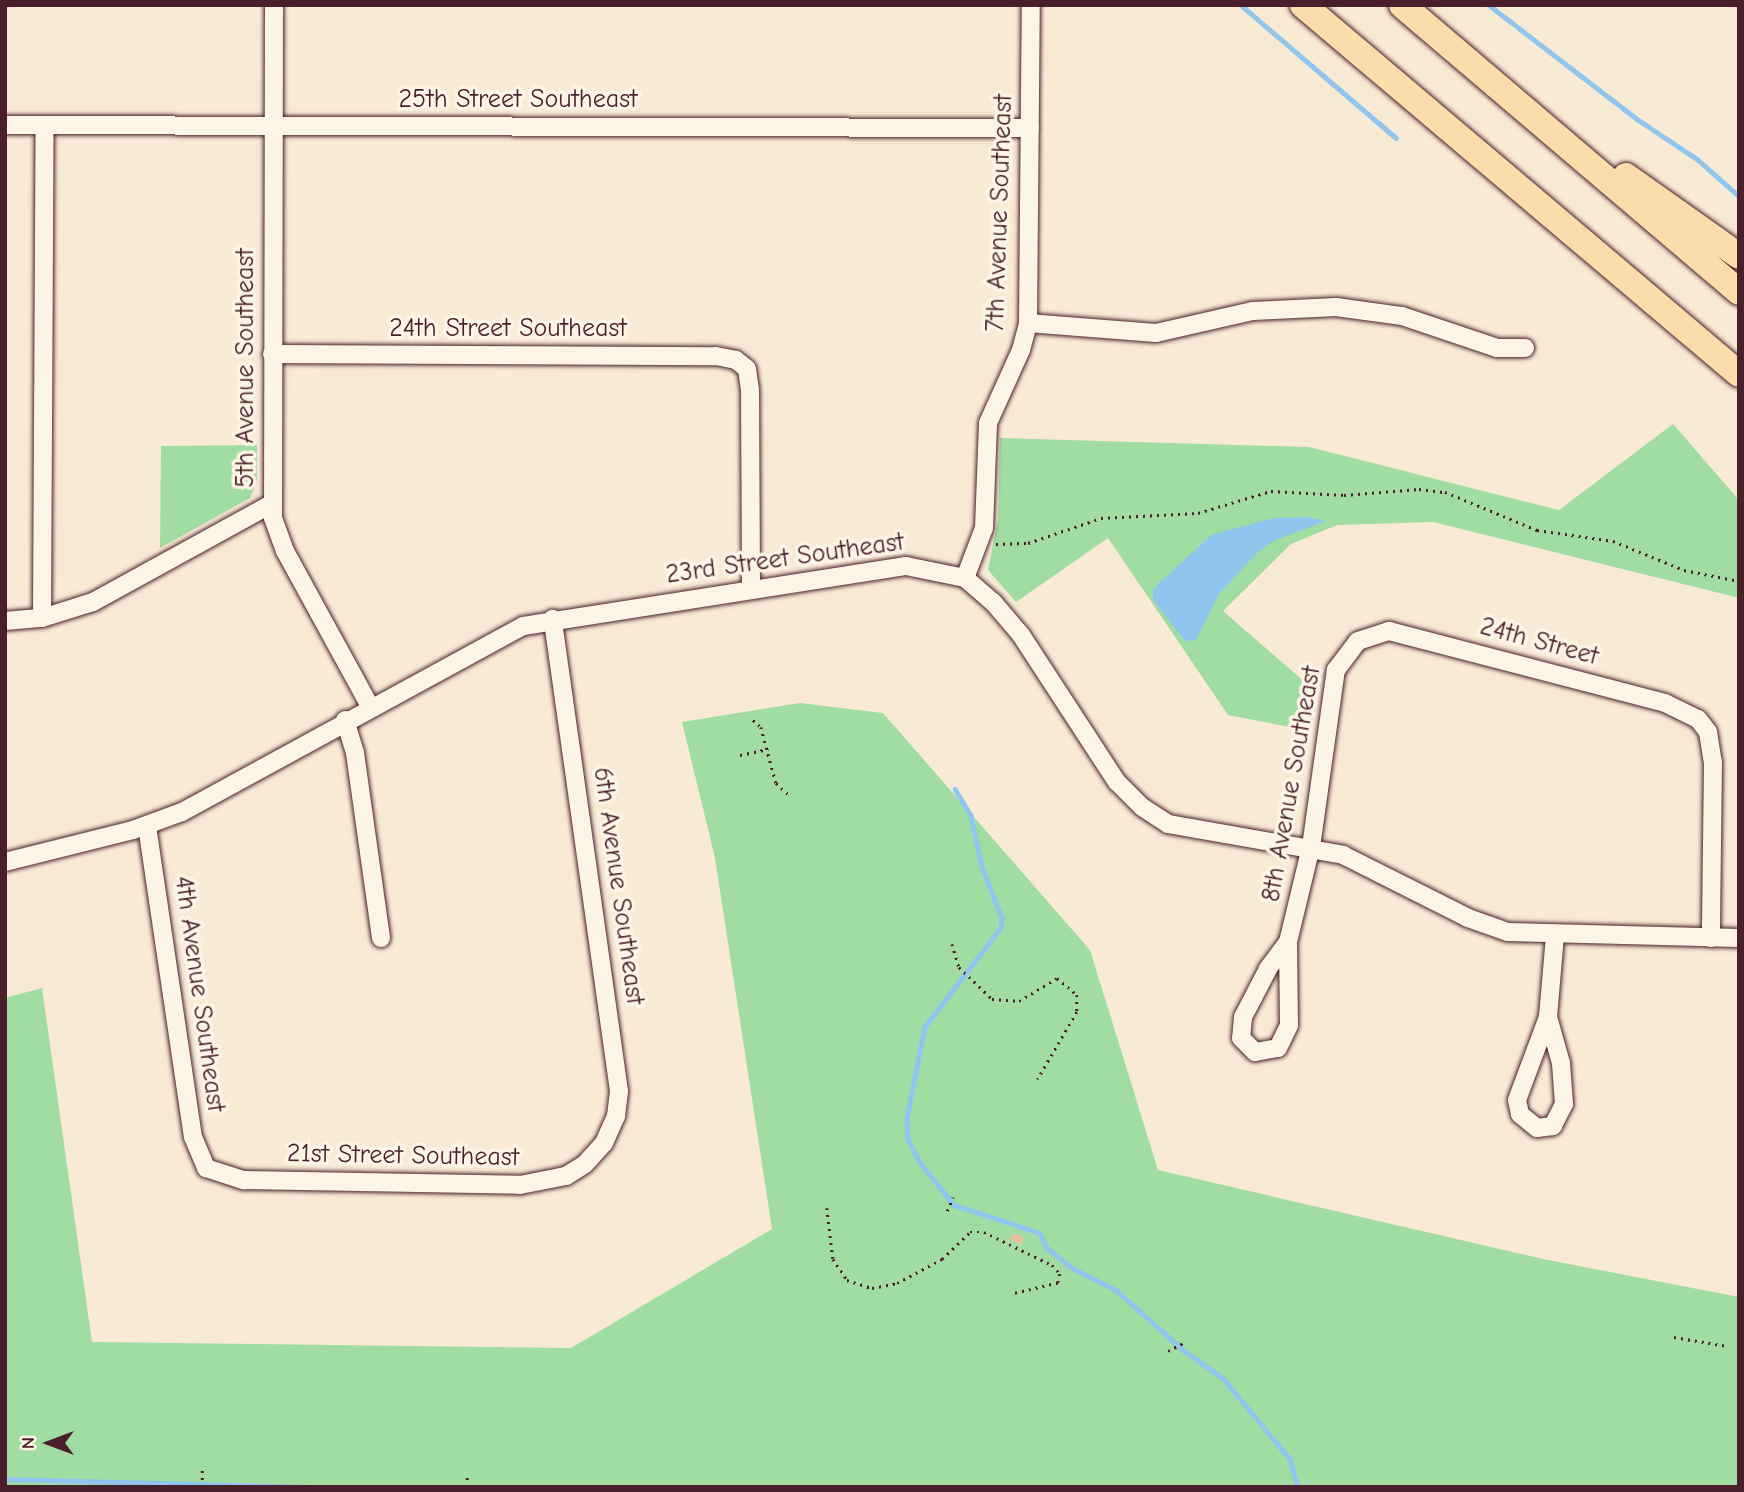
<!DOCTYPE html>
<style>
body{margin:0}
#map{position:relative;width:1744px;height:1492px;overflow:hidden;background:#f9ead6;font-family:"Comic Neue",sans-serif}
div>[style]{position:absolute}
.green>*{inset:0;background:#a1dca2}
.water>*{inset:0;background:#90c5ed}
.stream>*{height:4.5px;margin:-2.25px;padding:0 2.25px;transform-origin:2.25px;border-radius:2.25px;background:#90c5ed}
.building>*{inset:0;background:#ebbf9b}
.path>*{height:2.5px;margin-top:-1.25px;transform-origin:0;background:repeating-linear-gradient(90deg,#4a1f2b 0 2px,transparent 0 7px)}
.roads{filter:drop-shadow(0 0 2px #4a1f2b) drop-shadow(0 0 2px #4a1f2b)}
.minor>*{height:18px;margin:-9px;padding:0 9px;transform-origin:9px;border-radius:9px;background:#fcf5e5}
.highway>*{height:26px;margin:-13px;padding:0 13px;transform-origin:13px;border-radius:13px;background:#faddab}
span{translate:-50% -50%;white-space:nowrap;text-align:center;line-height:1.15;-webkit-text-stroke:7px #fcf5e5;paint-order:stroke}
.street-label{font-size:26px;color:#4a1f2b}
.frame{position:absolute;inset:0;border:7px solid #4a1f2b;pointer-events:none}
.north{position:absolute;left:14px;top:1408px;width:70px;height:70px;-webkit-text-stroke:5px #fcf5e5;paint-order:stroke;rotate:270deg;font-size:19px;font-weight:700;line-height:28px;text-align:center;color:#4a1f2b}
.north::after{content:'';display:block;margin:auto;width:24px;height:32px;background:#4a1f2b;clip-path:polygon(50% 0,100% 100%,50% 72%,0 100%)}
</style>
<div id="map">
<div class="green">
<i style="clip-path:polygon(1673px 424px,1739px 500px,1739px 598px,1433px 522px,1337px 525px,1291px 544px,1223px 611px,1315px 691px,1310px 731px,1228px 715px,1108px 538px,1016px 602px,988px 570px,998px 520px,1000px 438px,1309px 447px,1559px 510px)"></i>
<i style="clip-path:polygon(257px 445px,257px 482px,250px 498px,160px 548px,161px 446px)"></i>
<i style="clip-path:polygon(800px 703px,883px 713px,1090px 950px,1158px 1170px,1543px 1259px,1739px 1297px,1739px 1487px,5px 1487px,5px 998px,42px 988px,92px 1342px,571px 1348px,772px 1229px,715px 858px,682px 722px)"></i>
</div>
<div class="water">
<i style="clip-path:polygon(1308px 517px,1326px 521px,1273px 541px,1257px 553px,1219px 594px,1196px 640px,1185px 641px,1153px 600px,1153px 589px,1211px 535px,1274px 518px)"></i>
</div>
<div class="stream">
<i style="left:1241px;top:5px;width:204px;rotate:40.6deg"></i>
<i style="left:1489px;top:5px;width:187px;rotate:37.6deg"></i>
<i style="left:1637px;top:119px;width:72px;rotate:33.7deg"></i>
<i style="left:1697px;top:159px;width:56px;rotate:41.4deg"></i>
<i style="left:955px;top:789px;width:31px;rotate:59deg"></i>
<i style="left:971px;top:816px;width:52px;rotate:77.8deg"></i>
<i style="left:982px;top:867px;width:55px;rotate:68.6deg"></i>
<i style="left:1002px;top:918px;width:10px;rotate:96deg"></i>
<i style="left:1001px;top:928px;width:125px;rotate:127.5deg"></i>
<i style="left:925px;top:1027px;width:94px;rotate:101.1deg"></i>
<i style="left:907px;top:1119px;width:20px;rotate:87deg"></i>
<i style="left:908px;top:1139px;width:25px;rotate:63deg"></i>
<i style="left:919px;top:1161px;width:56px;rotate:51.5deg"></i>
<i style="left:954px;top:1205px;width:90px;rotate:18deg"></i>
<i style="left:1040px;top:1233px;width:17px;rotate:65deg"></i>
<i style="left:1047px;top:1248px;width:34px;rotate:38deg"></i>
<i style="left:1074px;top:1269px;width:47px;rotate:26.6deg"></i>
<i style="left:1116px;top:1290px;width:90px;rotate:41.8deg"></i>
<i style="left:1183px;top:1350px;width:49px;rotate:35deg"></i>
<i style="left:1223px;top:1378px;width:105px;rotate:50.4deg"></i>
<i style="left:1290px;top:1459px;width:29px;rotate:74deg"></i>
<i style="left:5px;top:1479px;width:305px;rotate:1.5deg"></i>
</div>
<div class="building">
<i style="clip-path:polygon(1014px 1233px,1024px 1238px,1020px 1245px,1010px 1239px)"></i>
</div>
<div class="path">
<i style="left:996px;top:544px;width:32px;rotate:-2deg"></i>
<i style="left:1028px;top:543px;width:77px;rotate:-18.9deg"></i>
<i style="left:1101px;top:518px;width:97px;rotate:-3deg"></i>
<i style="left:1198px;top:513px;width:76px;rotate:-16.8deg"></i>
<i style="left:1271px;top:491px;width:73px;rotate:3.1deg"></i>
<i style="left:1344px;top:495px;width:75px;rotate:-4.6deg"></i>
<i style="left:1419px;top:489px;width:26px;rotate:7deg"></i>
<i style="left:1445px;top:492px;width:100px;rotate:22.4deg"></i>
<i style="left:1537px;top:530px;width:77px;rotate:8.2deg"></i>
<i style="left:1613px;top:541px;width:77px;rotate:22.2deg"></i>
<i style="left:1684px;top:570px;width:56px;rotate:11.3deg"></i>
<i style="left:753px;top:720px;width:11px;rotate:41deg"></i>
<i style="left:761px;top:727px;width:58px;rotate:75deg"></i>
<i style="left:776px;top:783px;width:18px;rotate:43deg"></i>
<i style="left:740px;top:755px;width:29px;rotate:-12deg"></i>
<i style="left:952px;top:944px;width:24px;rotate:73deg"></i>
<i style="left:959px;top:967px;width:46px;rotate:44.1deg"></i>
<i style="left:992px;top:999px;width:27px;rotate:4deg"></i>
<i style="left:1019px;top:1001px;width:44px;rotate:-31.2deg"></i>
<i style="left:1057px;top:978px;width:26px;rotate:40deg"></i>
<i style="left:1077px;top:995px;width:17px;rotate:90deg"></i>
<i style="left:1077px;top:1012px;width:78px;rotate:120.2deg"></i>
<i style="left:827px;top:1208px;width:51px;rotate:83.3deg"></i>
<i style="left:833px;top:1259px;width:25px;rotate:56deg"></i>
<i style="left:847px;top:1280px;width:26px;rotate:18deg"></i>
<i style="left:872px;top:1288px;width:25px;rotate:-11deg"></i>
<i style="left:897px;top:1283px;width:51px;rotate:-28.1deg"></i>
<i style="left:942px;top:1259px;width:39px;rotate:-44deg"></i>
<i style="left:970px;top:1232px;width:14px"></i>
<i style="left:984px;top:1232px;width:76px;rotate:25.9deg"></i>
<i style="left:1052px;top:1265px;width:12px;rotate:48deg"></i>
<i style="left:1060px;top:1274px;width:9px;rotate:103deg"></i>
<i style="left:1058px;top:1283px;width:47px;rotate:166.6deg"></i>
<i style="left:947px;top:1211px;width:15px;rotate:-67deg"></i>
<i style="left:1674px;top:1337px;width:54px;rotate:9.6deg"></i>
<i style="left:1168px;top:1351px;width:19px;rotate:-28deg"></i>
<i style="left:202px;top:1487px;width:18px;rotate:-90deg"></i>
<i style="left:467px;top:1487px;width:10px;rotate:-90deg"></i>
</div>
<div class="roads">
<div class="minor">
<i style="left:274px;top:5px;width:513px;rotate:90.11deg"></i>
<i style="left:273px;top:518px;width:35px;rotate:70deg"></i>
<i style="left:285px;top:551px;width:177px;rotate:61.3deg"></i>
<i style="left:5px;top:125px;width:1025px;rotate:0.17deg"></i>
<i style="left:1028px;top:323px;width:128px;rotate:4.5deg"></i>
<i style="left:1156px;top:333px;width:99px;rotate:-12.8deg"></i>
<i style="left:1253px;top:311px;width:83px;rotate:-2.8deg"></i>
<i style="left:1336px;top:307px;width:67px;rotate:7.8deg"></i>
<i style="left:1402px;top:316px;width:100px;rotate:18.6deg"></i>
<i style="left:1497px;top:348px;width:28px"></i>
<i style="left:272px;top:354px;width:444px;rotate:0.3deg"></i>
<i style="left:716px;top:356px;width:20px;rotate:11deg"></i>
<i style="left:736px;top:360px;width:14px;rotate:39deg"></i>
<i style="left:747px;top:369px;width:21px;rotate:82deg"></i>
<i style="left:750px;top:390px;width:199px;rotate:89.7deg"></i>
<i style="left:965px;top:578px;width:53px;rotate:-69.2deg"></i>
<i style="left:984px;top:528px;width:105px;rotate:-87.8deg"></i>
<i style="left:988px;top:423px;width:80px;rotate:-65.7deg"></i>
<i style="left:1021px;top:350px;width:28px;rotate:-75deg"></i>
<i style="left:1028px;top:323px;width:318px;rotate:-89.5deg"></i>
<i style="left:42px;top:618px;width:493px;rotate:-89.7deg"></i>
<i style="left:5px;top:621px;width:37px;rotate:-5deg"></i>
<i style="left:42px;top:618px;width:53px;rotate:-17.4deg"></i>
<i style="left:93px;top:602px;width:203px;rotate:-28.8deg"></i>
<i style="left:345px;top:720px;width:34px;rotate:73deg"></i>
<i style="left:355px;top:753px;width:187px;rotate:82deg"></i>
<i style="left:147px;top:826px;width:314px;rotate:81.6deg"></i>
<i style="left:193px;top:1137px;width:34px;rotate:67deg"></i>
<i style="left:206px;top:1168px;width:40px;rotate:18deg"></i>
<i style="left:244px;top:1180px;width:276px;rotate:1deg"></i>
<i style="left:520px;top:1185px;width:47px;rotate:-11.1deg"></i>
<i style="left:566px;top:1176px;width:22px;rotate:-32deg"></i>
<i style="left:585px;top:1164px;width:28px;rotate:-48deg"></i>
<i style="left:604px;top:1143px;width:30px;rotate:-66deg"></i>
<i style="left:616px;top:1116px;width:25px;rotate:-83deg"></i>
<i style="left:619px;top:1091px;width:477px;rotate:-98deg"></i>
<i style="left:5px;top:862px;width:132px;rotate:-14deg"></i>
<i style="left:133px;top:830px;width:52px;rotate:-20.2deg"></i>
<i style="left:182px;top:812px;width:388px;rotate:-28.6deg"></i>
<i style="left:523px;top:626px;width:388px;rotate:-8.9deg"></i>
<i style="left:906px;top:566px;width:60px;rotate:11.5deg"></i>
<i style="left:965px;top:578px;width:37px;rotate:41deg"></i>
<i style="left:993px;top:602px;width:43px;rotate:49.7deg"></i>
<i style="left:1021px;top:635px;width:176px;rotate:56.9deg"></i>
<i style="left:1117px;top:782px;width:35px;rotate:45deg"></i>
<i style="left:1142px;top:807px;width:31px;rotate:33deg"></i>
<i style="left:1168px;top:824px;width:178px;rotate:10deg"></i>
<i style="left:1343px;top:855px;width:140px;rotate:26.7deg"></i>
<i style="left:1468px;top:918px;width:42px;rotate:19.3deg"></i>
<i style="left:1508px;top:932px;width:231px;rotate:1.5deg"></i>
<i style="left:1288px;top:942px;width:34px;rotate:127deg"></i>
<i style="left:1268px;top:969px;width:54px;rotate:117.5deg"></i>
<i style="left:1243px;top:1017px;width:21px;rotate:95deg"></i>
<i style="left:1241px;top:1038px;width:20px;rotate:45deg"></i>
<i style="left:1255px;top:1052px;width:23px;rotate:-10deg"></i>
<i style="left:1278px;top:1048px;width:25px;rotate:-64deg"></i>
<i style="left:1289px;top:1025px;width:83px;rotate:-90.7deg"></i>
<i style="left:1288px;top:942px;width:98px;rotate:-76.4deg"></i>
<i style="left:1311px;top:847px;width:179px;rotate:-82deg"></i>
<i style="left:1336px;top:670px;width:36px;rotate:-53deg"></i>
<i style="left:1358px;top:641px;width:33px;rotate:-18deg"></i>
<i style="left:1389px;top:631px;width:285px;rotate:14.6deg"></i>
<i style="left:1665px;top:703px;width:37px;rotate:26deg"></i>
<i style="left:1698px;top:719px;width:16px;rotate:52deg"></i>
<i style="left:1708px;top:732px;width:30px;rotate:81deg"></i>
<i style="left:1713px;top:762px;width:176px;rotate:90.7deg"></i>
<i style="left:1548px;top:1017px;width:48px;rotate:74.2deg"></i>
<i style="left:1561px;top:1063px;width:41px;rotate:85.8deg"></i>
<i style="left:1564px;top:1104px;width:25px;rotate:117deg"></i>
<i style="left:1553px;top:1126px;width:16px;rotate:173deg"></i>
<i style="left:1537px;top:1128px;width:22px;rotate:-141deg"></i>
<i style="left:1520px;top:1114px;width:14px;rotate:-102deg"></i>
<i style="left:1517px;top:1100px;width:89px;rotate:-69.5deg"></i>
<i style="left:1548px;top:1017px;width:81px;rotate:-85.1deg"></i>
</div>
<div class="highway">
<i style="left:1303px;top:5px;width:571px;rotate:40.24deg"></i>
<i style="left:1402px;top:5px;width:443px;rotate:40.4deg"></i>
<i style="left:1626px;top:176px;width:138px;rotate:35.3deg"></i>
</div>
</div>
<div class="street-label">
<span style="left:518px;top:100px">25th Street Southeast</span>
<span style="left:1000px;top:213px;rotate:-88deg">7th Avenue Southeast</span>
<span style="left:508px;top:329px">24th Street Southeast</span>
<span style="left:246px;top:368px;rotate:-90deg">5th Avenue Southeast</span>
<span style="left:785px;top:559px;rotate:-8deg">23rd Street Southeast</span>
<span style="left:1539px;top:642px;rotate:15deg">24th Street</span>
<span style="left:1292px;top:784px;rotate:-80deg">8th Avenue Southeast</span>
<span style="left:618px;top:886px;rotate:82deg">6th Avenue Southeast</span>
<span style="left:199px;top:994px;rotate:82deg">4th Avenue Southeast</span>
<span style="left:403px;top:1156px;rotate:1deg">21st Street Southeast</span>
</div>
<div class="frame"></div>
<div class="north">N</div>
</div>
